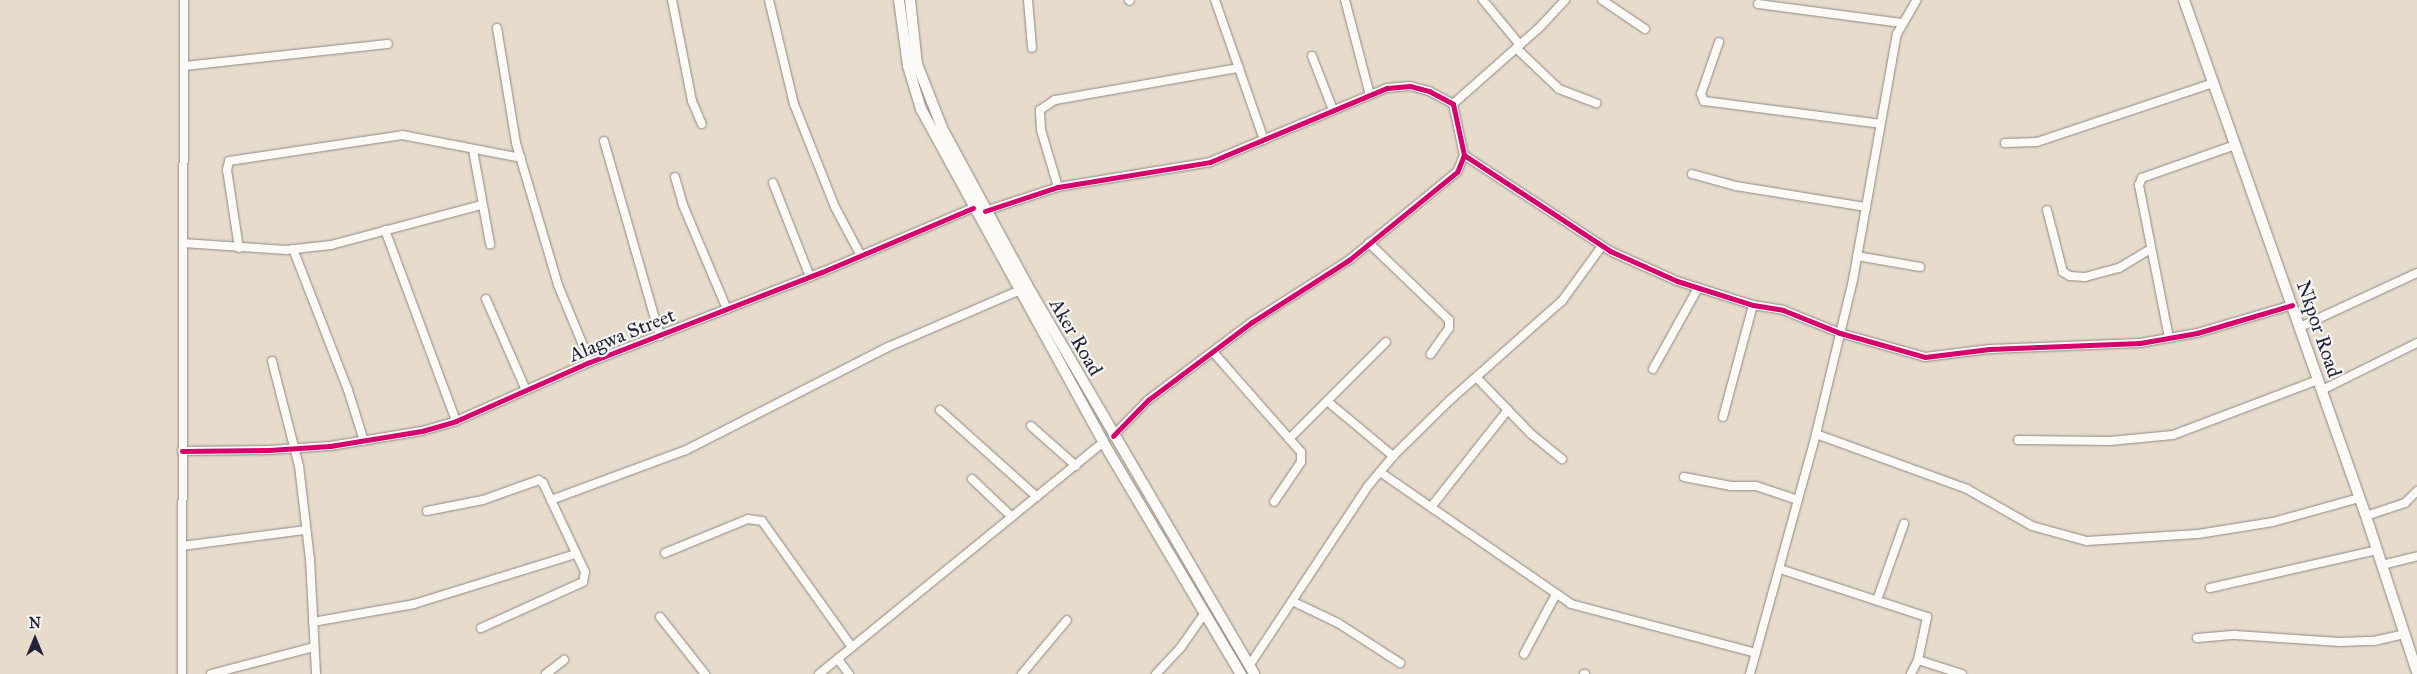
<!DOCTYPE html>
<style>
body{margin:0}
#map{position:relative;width:2417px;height:674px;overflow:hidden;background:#e7dbcb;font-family:"IM FELL Great Primer",serif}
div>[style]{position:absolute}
.roads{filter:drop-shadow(0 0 1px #8e8884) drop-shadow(0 0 1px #8e8884)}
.minor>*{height:8px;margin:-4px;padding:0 4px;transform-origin:4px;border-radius:4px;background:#fbfaf7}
.tertiary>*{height:10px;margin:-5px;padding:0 5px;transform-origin:5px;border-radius:5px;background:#fbfaf7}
.cycleway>*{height:5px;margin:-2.5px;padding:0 2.5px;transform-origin:2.5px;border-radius:2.5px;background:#d6006c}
span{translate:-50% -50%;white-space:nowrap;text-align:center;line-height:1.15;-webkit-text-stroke:4.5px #f6f6f2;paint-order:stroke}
.street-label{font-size:20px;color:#22223b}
.north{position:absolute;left:10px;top:614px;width:50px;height:50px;-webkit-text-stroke:4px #f6f6f2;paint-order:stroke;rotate:0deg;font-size:14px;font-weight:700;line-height:20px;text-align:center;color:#22223b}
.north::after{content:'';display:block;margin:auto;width:18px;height:22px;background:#22223b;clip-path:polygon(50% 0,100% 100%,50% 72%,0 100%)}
</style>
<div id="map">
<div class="roads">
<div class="minor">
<i style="left:672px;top:0;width:103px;rotate:78.8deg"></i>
<i style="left:692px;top:101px;width:25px;rotate:67deg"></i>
<i style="left:769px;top:0;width:107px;rotate:76.5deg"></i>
<i style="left:794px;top:104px;width:111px;rotate:68.3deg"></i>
<i style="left:835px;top:207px;width:55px;rotate:62deg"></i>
<i style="left:1028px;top:0;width:48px;rotate:85.2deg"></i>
<i style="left:1129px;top:0;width:1px;rotate:45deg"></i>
<i style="left:1215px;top:0;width:148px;rotate:70.7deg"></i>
<i style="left:1345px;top:0;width:98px;rotate:75.3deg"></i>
<i style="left:1483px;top:0;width:58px;rotate:50.6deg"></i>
<i style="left:1602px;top:0;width:52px;rotate:34deg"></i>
<i style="left:1758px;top:4px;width:145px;rotate:7.5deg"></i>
<i style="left:497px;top:28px;width:117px;rotate:80.6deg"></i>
<i style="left:516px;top:143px;width:148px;rotate:73.5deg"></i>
<i style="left:558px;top:285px;width:83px;rotate:67.4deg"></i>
<i style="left:1719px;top:42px;width:55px;rotate:109.1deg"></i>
<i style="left:1701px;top:94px;width:8px;rotate:67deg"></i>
<i style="left:1704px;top:101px;width:177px;rotate:7.4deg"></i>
<i style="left:1516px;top:48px;width:59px;rotate:43.6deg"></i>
<i style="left:1559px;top:89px;width:40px;rotate:21deg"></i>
<i style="left:1312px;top:56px;width:58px;rotate:68.7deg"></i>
<i style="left:184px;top:66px;width:205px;rotate:-6.2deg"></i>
<i style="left:1453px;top:104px;width:115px;rotate:-41.5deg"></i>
<i style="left:1539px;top:28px;width:38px;rotate:-47deg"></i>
<i style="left:604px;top:141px;width:203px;rotate:74deg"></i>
<i style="left:2005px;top:143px;width:32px;rotate:-2deg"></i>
<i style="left:2037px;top:142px;width:186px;rotate:-18.5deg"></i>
<i style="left:473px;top:150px;width:96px;rotate:79.7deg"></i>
<i style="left:1464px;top:155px;width:175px;rotate:33.3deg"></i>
<i style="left:1610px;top:251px;width:73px;rotate:24.1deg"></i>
<i style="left:1677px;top:281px;width:80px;rotate:17.5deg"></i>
<i style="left:1753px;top:305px;width:30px;rotate:9deg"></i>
<i style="left:1783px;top:310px;width:61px;rotate:22deg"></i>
<i style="left:1840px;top:333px;width:88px;rotate:15.8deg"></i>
<i style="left:1925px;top:357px;width:65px;rotate:-7deg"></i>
<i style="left:1990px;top:349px;width:150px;rotate:-2.3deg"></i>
<i style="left:2140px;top:343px;width:58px;rotate:-10deg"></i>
<i style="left:2197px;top:333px;width:99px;rotate:-16.4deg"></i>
<i style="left:1692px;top:174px;width:46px;rotate:15.3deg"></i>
<i style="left:1736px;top:186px;width:132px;rotate:9.2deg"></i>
<i style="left:675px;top:177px;width:29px;rotate:74deg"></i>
<i style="left:683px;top:205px;width:113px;rotate:67.1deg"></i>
<i style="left:773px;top:183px;width:101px;rotate:68.5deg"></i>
<i style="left:1058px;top:187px;width:59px;rotate:-106.6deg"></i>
<i style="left:1041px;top:130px;width:20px;rotate:-93deg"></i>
<i style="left:1040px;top:110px;width:18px;rotate:-34deg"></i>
<i style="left:1055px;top:100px;width:187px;rotate:-9.9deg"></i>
<i style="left:2047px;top:210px;width:64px;rotate:75.5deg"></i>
<i style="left:2063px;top:272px;width:8px;rotate:30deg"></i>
<i style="left:2070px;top:276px;width:15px;rotate:4deg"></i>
<i style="left:2085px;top:277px;width:35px;rotate:-15deg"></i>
<i style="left:2119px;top:268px;width:37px;rotate:-31deg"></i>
<i style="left:985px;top:211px;width:77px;rotate:-18.2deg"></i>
<i style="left:1058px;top:187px;width:154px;rotate:-9.3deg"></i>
<i style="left:1210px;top:162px;width:192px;rotate:-22.7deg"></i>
<i style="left:1387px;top:88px;width:23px;rotate:-5deg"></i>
<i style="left:1410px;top:86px;width:20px;rotate:15deg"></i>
<i style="left:1429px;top:91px;width:27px;rotate:28deg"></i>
<i style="left:1453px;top:104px;width:52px;rotate:77.8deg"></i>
<i style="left:1464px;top:155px;width:18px;rotate:112deg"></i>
<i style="left:1457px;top:172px;width:139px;rotate:140.8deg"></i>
<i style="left:1349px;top:260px;width:115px;rotate:147.4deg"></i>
<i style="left:1252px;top:322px;width:130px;rotate:143.1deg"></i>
<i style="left:1148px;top:400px;width:50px;rotate:134.2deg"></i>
<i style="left:385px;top:230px;width:204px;rotate:69.6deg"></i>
<i style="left:183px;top:243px;width:103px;rotate:3.9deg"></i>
<i style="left:286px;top:250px;width:45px;rotate:-6.3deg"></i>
<i style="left:331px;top:245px;width:155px;rotate:-14.9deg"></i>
<i style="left:1369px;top:243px;width:111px;rotate:43.9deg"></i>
<i style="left:1449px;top:320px;width:8px;rotate:90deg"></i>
<i style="left:1449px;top:328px;width:32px;rotate:125deg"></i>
<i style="left:239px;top:248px;width:79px;rotate:-98.7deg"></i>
<i style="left:227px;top:170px;width:9px;rotate:-77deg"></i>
<i style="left:229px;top:161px;width:175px;rotate:-8.5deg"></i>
<i style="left:402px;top:135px;width:121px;rotate:10.9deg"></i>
<i style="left:293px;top:249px;width:151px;rotate:68.7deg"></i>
<i style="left:348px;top:390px;width:53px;rotate:72.6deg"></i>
<i style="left:1857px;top:256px;width:64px;rotate:9.9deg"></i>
<i style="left:486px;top:299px;width:99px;rotate:66.3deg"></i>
<i style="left:2300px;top:327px;width:129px;rotate:-24.8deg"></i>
<i style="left:2169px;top:338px;width:156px;rotate:-101.1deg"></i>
<i style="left:2139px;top:185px;width:8px;rotate:-67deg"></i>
<i style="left:2142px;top:178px;width:99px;rotate:-19.5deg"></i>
<i style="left:1213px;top:352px;width:133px;rotate:48.7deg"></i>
<i style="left:1301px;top:452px;width:10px;rotate:90deg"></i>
<i style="left:1301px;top:462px;width:48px;rotate:124deg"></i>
<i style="left:272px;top:361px;width:108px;rotate:75.6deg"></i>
<i style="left:299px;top:466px;width:94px;rotate:83.3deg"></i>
<i style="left:310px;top:559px;width:115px;rotate:87deg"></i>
<i style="left:1653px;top:369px;width:93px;rotate:-60.9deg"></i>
<i style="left:1477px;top:378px;width:78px;rotate:46deg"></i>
<i style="left:1531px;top:434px;width:40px;rotate:39deg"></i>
<i style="left:2322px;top:390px;width:106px;rotate:-26.3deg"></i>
<i style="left:1327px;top:401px;width:86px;rotate:39.8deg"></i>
<i style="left:940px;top:410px;width:130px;rotate:41.9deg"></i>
<i style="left:1723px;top:417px;width:116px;rotate:-75deg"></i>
<i style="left:1031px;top:426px;width:60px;rotate:41.6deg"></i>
<i style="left:1816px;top:434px;width:161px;rotate:20deg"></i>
<i style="left:1967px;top:489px;width:75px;rotate:29.6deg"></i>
<i style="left:2032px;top:526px;width:57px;rotate:15.3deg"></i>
<i style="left:2087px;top:541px;width:111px;rotate:-3.6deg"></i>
<i style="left:2198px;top:534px;width:76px;rotate:-9.1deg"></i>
<i style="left:2273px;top:522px;width:89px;rotate:-15.6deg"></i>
<i style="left:1289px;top:439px;width:137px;rotate:-45deg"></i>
<i style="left:2018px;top:440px;width:92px;rotate:0.6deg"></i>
<i style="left:2110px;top:441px;width:63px;rotate:-5.4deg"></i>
<i style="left:2173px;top:435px;width:155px;rotate:-20.8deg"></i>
<i style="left:182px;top:451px;width:87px;rotate:-0.7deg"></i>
<i style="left:269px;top:450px;width:61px;rotate:-3.8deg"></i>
<i style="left:330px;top:446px;width:93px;rotate:-9.3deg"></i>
<i style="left:422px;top:431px;width:35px;rotate:-16deg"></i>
<i style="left:456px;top:421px;width:146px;rotate:-23.8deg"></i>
<i style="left:590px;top:362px;width:249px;rotate:-21.2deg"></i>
<i style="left:822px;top:272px;width:164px;rotate:-23deg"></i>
<i style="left:1380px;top:472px;width:232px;rotate:34.6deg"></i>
<i style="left:1571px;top:604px;width:191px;rotate:14.8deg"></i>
<i style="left:1684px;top:477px;width:48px;rotate:10.8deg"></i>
<i style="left:1731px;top:486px;width:25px"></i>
<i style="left:1756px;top:486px;width:44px;rotate:18.4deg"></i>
<i style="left:972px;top:479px;width:55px;rotate:43.5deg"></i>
<i style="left:551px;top:500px;width:144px;rotate:-20.3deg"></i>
<i style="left:686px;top:450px;width:227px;rotate:-27deg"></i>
<i style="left:888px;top:347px;width:142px;rotate:-23.3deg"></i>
<i style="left:1431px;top:507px;width:124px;rotate:-51.6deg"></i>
<i style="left:427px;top:511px;width:57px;rotate:-11.1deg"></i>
<i style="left:483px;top:500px;width:59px;rotate:-19.7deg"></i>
<i style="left:539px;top:480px;width:5px;rotate:37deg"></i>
<i style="left:543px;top:483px;width:98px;rotate:64.7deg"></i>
<i style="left:585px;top:572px;width:10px;rotate:101deg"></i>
<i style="left:583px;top:582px;width:112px;rotate:155.7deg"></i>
<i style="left:2366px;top:516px;width:41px;rotate:-18.4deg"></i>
<i style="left:2405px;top:503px;width:17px;rotate:-45deg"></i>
<i style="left:182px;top:546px;width:125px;rotate:-7.4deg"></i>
<i style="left:665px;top:553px;width:90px;rotate:-22.3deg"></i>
<i style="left:748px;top:519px;width:14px;rotate:8deg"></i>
<i style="left:762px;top:521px;width:155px;rotate:54.5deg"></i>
<i style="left:2382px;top:565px;width:36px;rotate:-14deg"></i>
<i style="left:1780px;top:569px;width:155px;rotate:18.1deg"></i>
<i style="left:1927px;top:617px;width:44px;rotate:101.8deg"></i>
<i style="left:1918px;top:660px;width:16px;rotate:117deg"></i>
<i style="left:2210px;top:588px;width:171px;rotate:-12.8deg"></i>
<i style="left:1877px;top:600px;width:81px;rotate:-70.4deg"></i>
<i style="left:1294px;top:602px;width:49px;rotate:25.5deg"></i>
<i style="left:1338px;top:623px;width:74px;rotate:32.8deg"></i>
<i style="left:660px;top:617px;width:73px;rotate:51.7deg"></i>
<i style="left:313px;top:622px;width:103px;rotate:-10.1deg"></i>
<i style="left:414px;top:604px;width:170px;rotate:-17.2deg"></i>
<i style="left:2197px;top:638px;width:38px;rotate:-5deg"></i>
<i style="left:2235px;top:635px;width:105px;rotate:3.8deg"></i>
<i style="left:2340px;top:642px;width:34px;rotate:-2deg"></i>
<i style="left:2374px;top:641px;width:32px;rotate:-13deg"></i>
<i style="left:1524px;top:654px;width:68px;rotate:-61.9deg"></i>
<i style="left:838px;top:659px;width:19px;rotate:54deg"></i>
<i style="left:1918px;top:660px;width:46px;rotate:17.7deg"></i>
<i style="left:1249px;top:666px;width:217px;rotate:-56.5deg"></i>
<i style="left:1369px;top:485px;width:38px;rotate:-50deg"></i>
<i style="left:1393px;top:456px;width:80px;rotate:-44.5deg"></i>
<i style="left:1450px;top:400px;width:149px;rotate:-41.5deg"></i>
<i style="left:1562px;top:301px;width:68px;rotate:-54deg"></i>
<i style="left:182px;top:674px;width:674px;rotate:-89.83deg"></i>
<i style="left:211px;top:674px;width:106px;rotate:-14.7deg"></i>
<i style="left:546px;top:674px;width:23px;rotate:-38deg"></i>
<i style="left:819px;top:674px;width:367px;rotate:-39.2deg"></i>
<i style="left:1022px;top:674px;width:70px;rotate:-50.2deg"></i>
<i style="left:1156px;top:674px;width:37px;rotate:-47deg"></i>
<i style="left:1181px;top:647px;width:42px;rotate:-54.8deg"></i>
<i style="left:1584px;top:674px;width:1px"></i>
<i style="left:1750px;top:674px;width:249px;rotate:-74.6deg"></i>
<i style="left:1816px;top:434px;width:158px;rotate:-76.5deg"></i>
<i style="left:1853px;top:280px;width:250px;rotate:-79.9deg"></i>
<i style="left:1897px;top:34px;width:39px;rotate:-60deg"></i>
</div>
<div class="tertiary">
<i style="left:899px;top:0;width:67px;rotate:82.2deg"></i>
<i style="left:908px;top:66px;width:45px;rotate:73.2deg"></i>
<i style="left:921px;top:109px;width:379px;rotate:61.3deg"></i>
<i style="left:1103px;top:442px;width:270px;rotate:59.3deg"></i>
<i style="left:910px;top:0;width:64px;rotate:83.8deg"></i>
<i style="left:917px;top:64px;width:71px;rotate:68.5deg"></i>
<i style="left:943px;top:130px;width:176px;rotate:61.5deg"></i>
<i style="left:1027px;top:285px;width:450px;rotate:59.7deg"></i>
<i style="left:2184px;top:0;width:544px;rotate:70.57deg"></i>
<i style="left:2365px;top:513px;width:167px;rotate:71.9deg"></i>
</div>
</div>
<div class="cycleway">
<i style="left:1464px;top:155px;width:175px;rotate:33.3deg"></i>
<i style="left:1610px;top:251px;width:73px;rotate:24.1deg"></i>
<i style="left:1677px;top:281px;width:80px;rotate:17.5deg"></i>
<i style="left:1753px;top:305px;width:30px;rotate:9deg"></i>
<i style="left:1783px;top:310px;width:61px;rotate:22deg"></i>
<i style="left:1840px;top:333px;width:88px;rotate:15.8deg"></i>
<i style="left:1925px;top:357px;width:65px;rotate:-7deg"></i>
<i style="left:1990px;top:349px;width:150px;rotate:-2.3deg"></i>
<i style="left:2140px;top:343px;width:58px;rotate:-10deg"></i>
<i style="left:2197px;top:333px;width:99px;rotate:-16.4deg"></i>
<i style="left:985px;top:211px;width:77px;rotate:-18.2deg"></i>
<i style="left:1058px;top:187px;width:154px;rotate:-9.3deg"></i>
<i style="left:1210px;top:162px;width:192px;rotate:-22.7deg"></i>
<i style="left:1387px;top:88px;width:23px;rotate:-5deg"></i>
<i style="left:1410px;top:86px;width:20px;rotate:15deg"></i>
<i style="left:1429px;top:91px;width:27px;rotate:28deg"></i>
<i style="left:1453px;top:104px;width:52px;rotate:77.8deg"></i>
<i style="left:1464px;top:155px;width:18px;rotate:112deg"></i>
<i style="left:1457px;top:172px;width:139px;rotate:140.8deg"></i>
<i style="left:1349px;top:260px;width:115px;rotate:147.4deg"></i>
<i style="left:1252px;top:322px;width:130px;rotate:143.1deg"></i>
<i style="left:1148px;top:400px;width:50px;rotate:134.2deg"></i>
<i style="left:182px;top:451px;width:87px;rotate:-0.7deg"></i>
<i style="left:269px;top:450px;width:61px;rotate:-3.8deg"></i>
<i style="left:330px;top:446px;width:93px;rotate:-9.3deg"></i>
<i style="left:422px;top:431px;width:35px;rotate:-16deg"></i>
<i style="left:456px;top:421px;width:146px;rotate:-23.8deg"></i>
<i style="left:590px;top:362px;width:249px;rotate:-21.2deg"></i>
<i style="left:822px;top:272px;width:164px;rotate:-23deg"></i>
</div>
<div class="street-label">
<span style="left:2319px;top:329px;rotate:71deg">Nkpor Road</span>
<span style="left:622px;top:335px;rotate:-22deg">Alagwa Street</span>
<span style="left:1076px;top:337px;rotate:60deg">Aker Road</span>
</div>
<div class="north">N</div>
</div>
